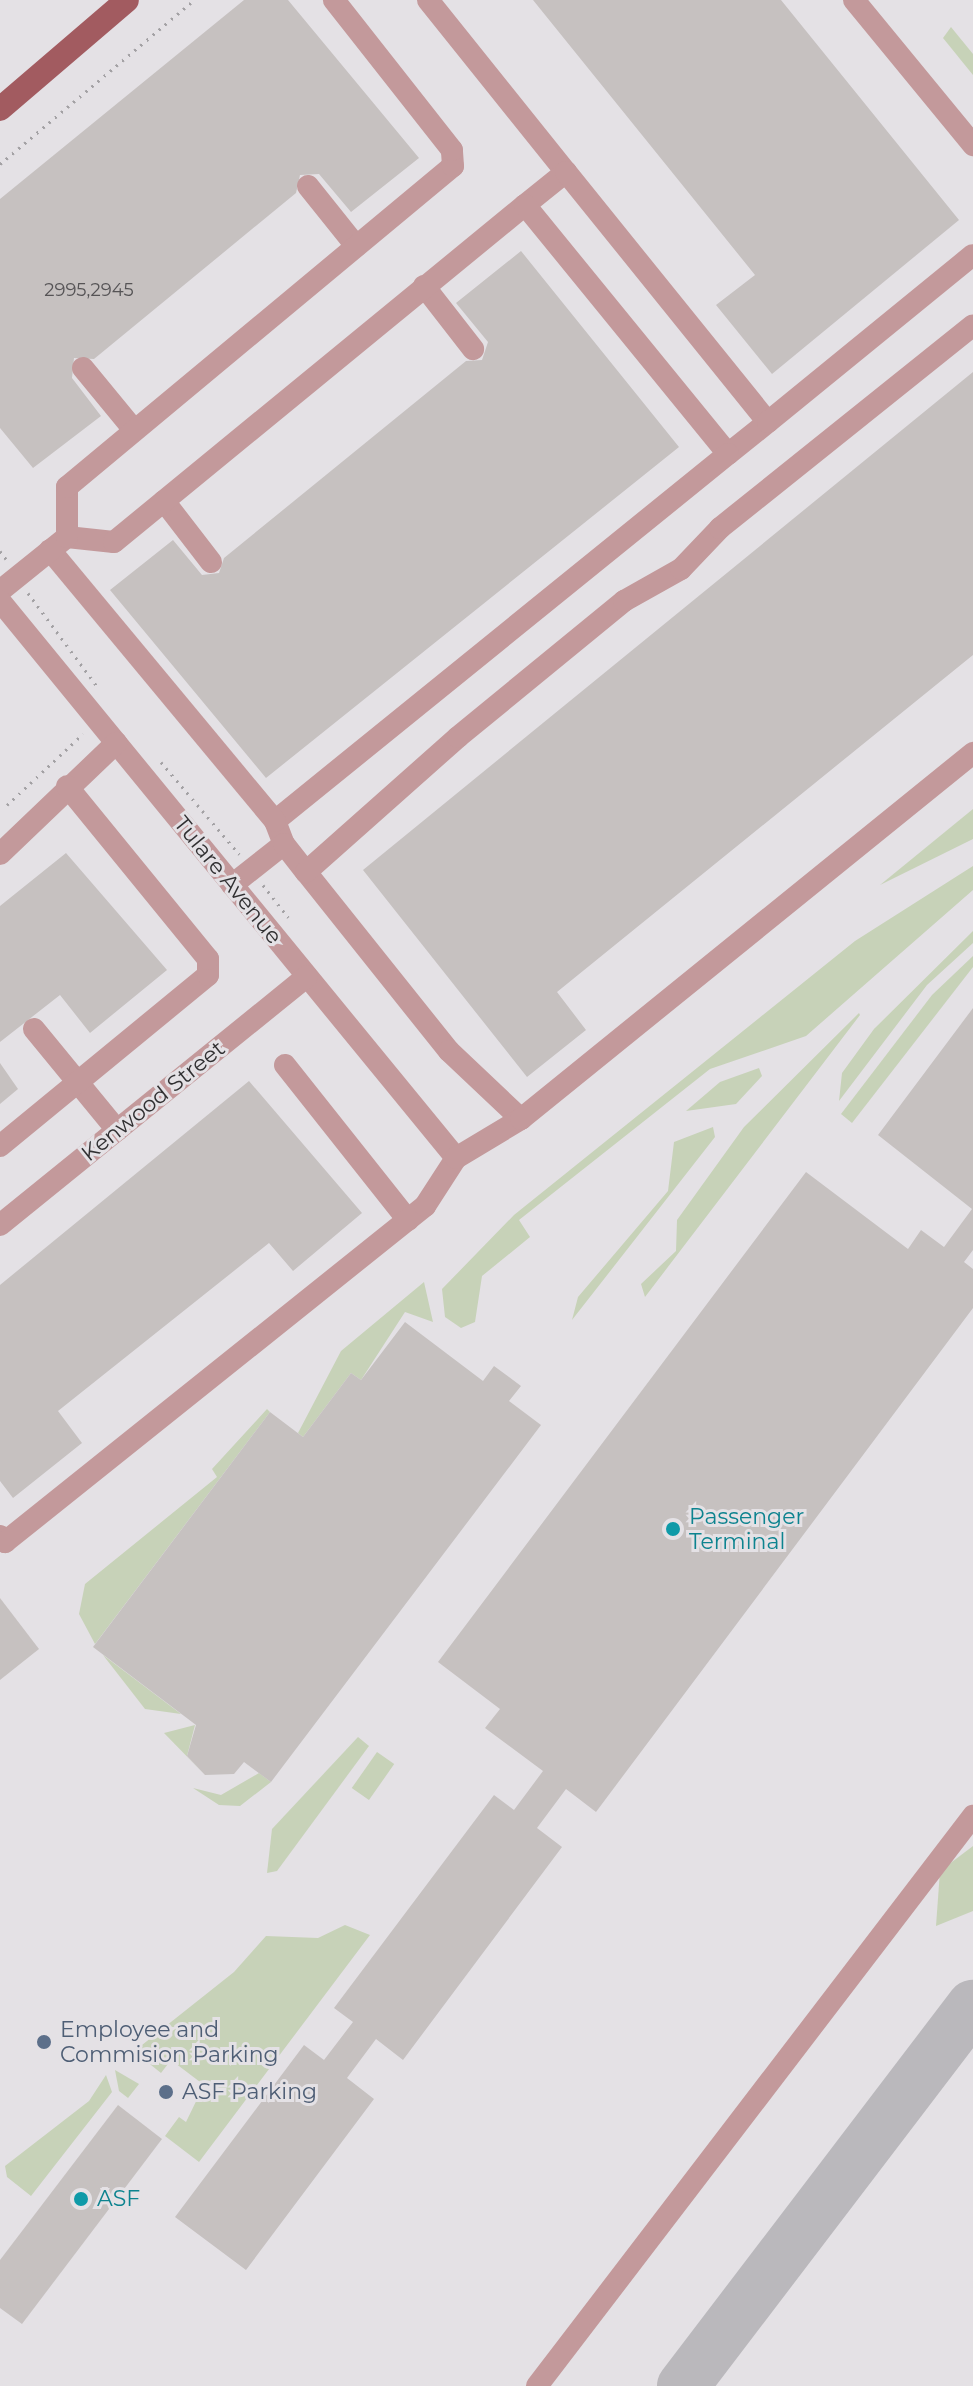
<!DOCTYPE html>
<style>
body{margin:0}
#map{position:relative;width:973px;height:2386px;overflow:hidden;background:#e4e1e5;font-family:Montserrat,sans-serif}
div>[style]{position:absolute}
.green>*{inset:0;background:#c7d2b8;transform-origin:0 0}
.taxiway>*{height:52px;margin:-26px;padding:0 26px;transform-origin:26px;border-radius:26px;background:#bab8bc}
.building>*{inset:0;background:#c6c1c0}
.path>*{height:3px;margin-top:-1.5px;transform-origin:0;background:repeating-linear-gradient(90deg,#a3a1a4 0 2px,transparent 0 8px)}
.minor>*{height:22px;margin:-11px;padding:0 11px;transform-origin:11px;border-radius:11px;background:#c3999b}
.major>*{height:24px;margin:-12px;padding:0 12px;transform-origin:12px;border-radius:12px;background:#a25b60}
.dots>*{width:22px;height:22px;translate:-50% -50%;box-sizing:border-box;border:4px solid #e4e1e5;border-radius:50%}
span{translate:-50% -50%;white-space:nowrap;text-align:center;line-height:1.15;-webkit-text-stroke:6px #e4e1e5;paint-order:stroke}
.number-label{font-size:18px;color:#565456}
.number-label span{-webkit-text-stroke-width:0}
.street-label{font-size:22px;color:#313032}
.culture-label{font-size:22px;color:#0d838f}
.left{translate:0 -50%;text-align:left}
.service-label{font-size:22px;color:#4e5e75}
</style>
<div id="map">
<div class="green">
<i style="clip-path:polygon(951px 27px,973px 54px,973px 75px,943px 38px)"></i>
<i style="clip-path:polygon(973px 809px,973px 839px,880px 885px)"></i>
<i style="clip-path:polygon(973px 866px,973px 890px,806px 1036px,710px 1069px,519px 1220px,530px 1237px,482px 1276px,475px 1322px,461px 1328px,445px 1317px,442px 1289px,514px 1215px,855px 941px)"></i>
<i style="clip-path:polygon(973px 931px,973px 943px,927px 985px,839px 1101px,842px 1073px,874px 1029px)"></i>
<i style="clip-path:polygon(973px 956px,973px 967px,852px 1123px,841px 1114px,932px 995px)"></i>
<i style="clip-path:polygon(859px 1013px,860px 1015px,645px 1297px,641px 1284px,676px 1251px,677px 1220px,744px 1127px)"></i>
<i style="clip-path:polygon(759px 1068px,762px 1076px,736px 1104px,686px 1111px,720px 1082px)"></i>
<i style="clip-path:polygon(713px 1127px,715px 1137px,572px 1320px,578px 1297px,668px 1191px,674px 1142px)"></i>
<i style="clip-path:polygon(424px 1282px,433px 1322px,405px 1312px,361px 1380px,351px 1373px,303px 1437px,298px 1433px,341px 1351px)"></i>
<i style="clip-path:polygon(267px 1409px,270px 1412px,95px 1644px,79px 1614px,85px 1584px,217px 1477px,212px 1469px)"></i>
<i style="clip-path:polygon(103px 1655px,181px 1714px,145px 1709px)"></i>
<i style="clip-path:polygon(195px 1725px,187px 1756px,205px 1775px,164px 1733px)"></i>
<i style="clip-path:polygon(358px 1737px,369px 1746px,277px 1871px,267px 1873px,272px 1829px)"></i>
<i style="left:377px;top:1752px;width:21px;height:44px;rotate:35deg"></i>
<i style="clip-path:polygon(259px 1773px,271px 1782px,240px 1806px,219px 1805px,193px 1788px,221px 1795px)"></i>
<i style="clip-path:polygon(973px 1846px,973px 1911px,936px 1926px,940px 1871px)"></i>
<i style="clip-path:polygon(345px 1925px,370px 1935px,199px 2162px,165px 2136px,179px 2117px,186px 2122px,204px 2085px,171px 2060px,161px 2073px,141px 2057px,142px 2045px,234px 1972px,266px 1936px,318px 1938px)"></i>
<i style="clip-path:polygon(115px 2070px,139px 2084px,128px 2098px,119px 2091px)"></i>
<i style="clip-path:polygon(106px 2075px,112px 2092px,31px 2196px,7px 2177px,5px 2166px,89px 2101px)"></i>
</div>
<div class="taxiway">
<i style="left:683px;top:2386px;width:478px;rotate:-52.7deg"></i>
</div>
<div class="building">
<i style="clip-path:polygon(244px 0,288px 0,419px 158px,351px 212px,319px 174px,300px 175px,296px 193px,94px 359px,74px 358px,72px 378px,101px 416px,33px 468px,0 428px,0 199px)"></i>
<i style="clip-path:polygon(533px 0,781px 0,959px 220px,772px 374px,716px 305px,755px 275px)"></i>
<i style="clip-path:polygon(521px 251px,679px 447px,266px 778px,110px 590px,173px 540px,202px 575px,219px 573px,224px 558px,466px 361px,482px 360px,488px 342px,456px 303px)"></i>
<i style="clip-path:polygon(973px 372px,973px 655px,557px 992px,586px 1030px,527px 1077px,363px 870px)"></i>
<i style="clip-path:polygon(66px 853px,167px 970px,90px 1033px,60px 995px,0 1042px,0 906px)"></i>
<i style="clip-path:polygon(973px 1008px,973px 1250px,964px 1262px,973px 1269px,973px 1308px,596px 1812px,566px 1789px,537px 1828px,562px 1847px,403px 2060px,376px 2039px,347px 2078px,374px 2099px,246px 2270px,175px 2217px,304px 2045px,324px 2060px,353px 2022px,334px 2008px,494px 1795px,514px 1810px,543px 1771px,485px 1728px,500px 1709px,438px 1662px,806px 1172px,908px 1249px,921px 1230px,944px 1247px,972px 1209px,878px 1135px)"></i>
<i style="clip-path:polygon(0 1063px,18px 1089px,0 1104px)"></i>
<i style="clip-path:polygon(249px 1081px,362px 1213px,293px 1271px,269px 1243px,58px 1411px,82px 1443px,13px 1498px,0 1481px,0 1285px)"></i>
<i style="clip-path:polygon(405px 1322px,483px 1381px,494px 1366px,521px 1386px,509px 1401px,541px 1425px,271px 1782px,244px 1762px,234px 1774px,205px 1775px,187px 1756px,196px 1725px,93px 1647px,270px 1412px,303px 1437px,351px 1373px,361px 1380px)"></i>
<i style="clip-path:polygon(0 1598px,39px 1649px,0 1680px)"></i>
<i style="clip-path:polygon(118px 2105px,162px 2139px,22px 2324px,0 2308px,0 2260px)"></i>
</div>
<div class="path">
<i style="left:0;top:164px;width:254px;rotate:-40.2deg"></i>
<i style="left:0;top:551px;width:10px;rotate:53deg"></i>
<i style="left:28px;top:593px;width:119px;rotate:53.5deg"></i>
<i style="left:161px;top:762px;width:121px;rotate:49.7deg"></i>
<i style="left:7px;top:805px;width:104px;rotate:-43.1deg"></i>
<i style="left:263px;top:885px;width:41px;rotate:52deg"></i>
</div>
<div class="minor">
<i style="left:428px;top:0;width:221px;rotate:51.3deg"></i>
<i style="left:566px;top:172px;width:53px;rotate:141.2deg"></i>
<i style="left:854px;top:0;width:188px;rotate:50.6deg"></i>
<i style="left:566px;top:172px;width:321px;rotate:51.1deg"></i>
<i style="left:768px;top:422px;width:51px;rotate:141.3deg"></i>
<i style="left:308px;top:186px;width:77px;rotate:51.3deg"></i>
<i style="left:424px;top:286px;width:80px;rotate:52.1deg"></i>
<i style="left:83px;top:368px;width:80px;rotate:50.6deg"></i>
<i style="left:768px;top:422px;width:264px;rotate:-39.2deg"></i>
<i style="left:164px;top:501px;width:77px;rotate:52.4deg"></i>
<i style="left:67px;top:537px;width:47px;rotate:6.1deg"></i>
<i style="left:114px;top:542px;width:531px;rotate:-39.35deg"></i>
<i style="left:525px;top:205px;width:321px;rotate:50.8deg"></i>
<i style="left:728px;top:454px;width:583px;rotate:140.99deg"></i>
<i style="left:275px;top:821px;width:25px;rotate:69deg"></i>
<i style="left:50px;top:550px;width:352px;rotate:50.3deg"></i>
<i style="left:0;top:591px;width:86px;rotate:-38.9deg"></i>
<i style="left:67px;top:537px;width:50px;rotate:-90deg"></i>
<i style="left:67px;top:487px;width:502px;rotate:-39.75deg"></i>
<i style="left:453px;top:166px;width:16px;rotate:-94deg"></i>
<i style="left:452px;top:150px;width:191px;rotate:-128.2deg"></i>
<i style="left:0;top:601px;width:720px;rotate:50.69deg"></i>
<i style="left:0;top:854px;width:161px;rotate:-43.7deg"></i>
<i style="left:306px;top:872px;width:229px;rotate:51.4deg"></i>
<i style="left:449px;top:1051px;width:99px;rotate:43.4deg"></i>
<i style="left:232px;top:885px;width:66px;rotate:-38.3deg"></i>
<i style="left:284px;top:844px;width:36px;rotate:52deg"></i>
<i style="left:306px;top:872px;width:203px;rotate:-41.6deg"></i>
<i style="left:458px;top:737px;width:215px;rotate:-39.3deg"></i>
<i style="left:624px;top:601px;width:65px;rotate:-29.3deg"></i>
<i style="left:681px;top:569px;width:57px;rotate:-46.4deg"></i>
<i style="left:720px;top:528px;width:324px;rotate:-38.7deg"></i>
<i style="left:34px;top:1029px;width:131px;rotate:50.6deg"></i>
<i style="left:285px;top:1065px;width:198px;rotate:51.6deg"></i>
<i style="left:0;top:1146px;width:269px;rotate:-39.4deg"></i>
<i style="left:208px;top:975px;width:16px;rotate:-90deg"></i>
<i style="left:208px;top:959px;width:223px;rotate:-129.2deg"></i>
<i style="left:0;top:1225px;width:395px;rotate:-39deg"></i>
<i style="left:0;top:1536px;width:8px;rotate:50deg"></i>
<i style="left:5px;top:1542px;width:538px;rotate:-38.66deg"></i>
<i style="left:425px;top:1206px;width:57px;rotate:-57.1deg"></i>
<i style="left:456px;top:1158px;width:76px;rotate:-31deg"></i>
<i style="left:521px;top:1119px;width:582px;rotate:-39deg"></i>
<i style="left:537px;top:2386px;width:718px;rotate:-52.59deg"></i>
</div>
<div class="major">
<i style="left:0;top:109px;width:167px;rotate:-40.6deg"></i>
</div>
<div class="dots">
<i style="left:673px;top:1529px;background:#0f9aa8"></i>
<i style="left:44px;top:2042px;background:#5c6f8a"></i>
<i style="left:166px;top:2092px;background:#5c6f8a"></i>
<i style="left:81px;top:2199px;background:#0f9aa8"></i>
</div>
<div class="number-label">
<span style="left:89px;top:290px">2995,2945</span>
</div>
<div class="street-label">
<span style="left:228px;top:880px;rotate:51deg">Tulare Avenue</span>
<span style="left:153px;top:1101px;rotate:-39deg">Kenwood Street</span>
</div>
<div class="culture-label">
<span class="left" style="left:689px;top:1529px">Passenger<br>Terminal</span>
<span class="left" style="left:97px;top:2199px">ASF</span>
</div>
<div class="service-label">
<span class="left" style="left:60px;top:2042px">Employee and<br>Commision Parking</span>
<span class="left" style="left:182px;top:2092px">ASF Parking</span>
</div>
</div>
